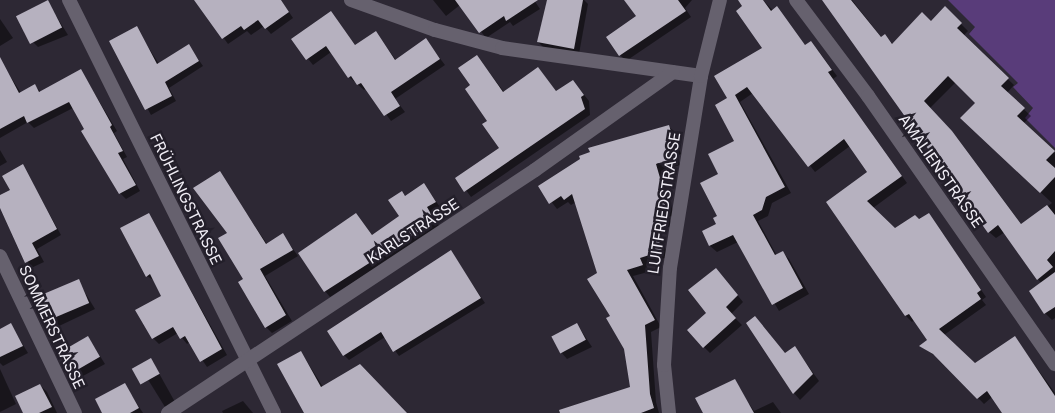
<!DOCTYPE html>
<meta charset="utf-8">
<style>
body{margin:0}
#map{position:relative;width:1055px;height:413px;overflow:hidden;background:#2d2834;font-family:Inter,sans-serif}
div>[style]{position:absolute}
.green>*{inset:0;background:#593c7a}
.shadow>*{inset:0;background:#0007}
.building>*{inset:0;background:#b6b1bf;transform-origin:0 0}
.minor>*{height:14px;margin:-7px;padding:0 7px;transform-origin:7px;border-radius:7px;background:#66616e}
span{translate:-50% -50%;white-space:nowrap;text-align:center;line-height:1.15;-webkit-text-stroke:5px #231f2a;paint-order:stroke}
.street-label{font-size:15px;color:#f1eef6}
</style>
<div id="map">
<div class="green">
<i style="clip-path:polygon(948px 0,1055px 0,1055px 148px,1025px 118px,1033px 108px,1013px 87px,1018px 83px,969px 34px,975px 27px)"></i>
</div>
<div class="shadow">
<i style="clip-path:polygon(196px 0,281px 0,293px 18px,271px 34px,264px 26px,251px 35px,247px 31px,228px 44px)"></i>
<i style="clip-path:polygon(433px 0,534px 0,540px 9px,513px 26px,510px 22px,486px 38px,460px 5px,446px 16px)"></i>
<i style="clip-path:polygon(549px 0,584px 0,588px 4px,579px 54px,543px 47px,538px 42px)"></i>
<i style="clip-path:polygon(626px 0,692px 0,685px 8px,691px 17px,626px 61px,620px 55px,637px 16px)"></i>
<i style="clip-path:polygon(743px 0,763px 0,806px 46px,811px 42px,817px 49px,837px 76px,833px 79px,907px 183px,873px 208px,895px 230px,929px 214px,986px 297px,982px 300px,986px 305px,944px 335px,975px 364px,1015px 338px,1055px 393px,1055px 413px,1009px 413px,992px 397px,984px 404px,940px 359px,920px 346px,929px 340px,914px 320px,912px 322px,906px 316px,828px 203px,869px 173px,850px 146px,815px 172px,753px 93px,740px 102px,791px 193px,772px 203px,768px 216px,758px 221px,777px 256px,783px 253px,789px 259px,809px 294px,779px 311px,738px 242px,717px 252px,710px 246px,703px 231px,717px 224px,719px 175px,736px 142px,729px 99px,764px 48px)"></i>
<i style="clip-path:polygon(evenodd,826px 0,852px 0,882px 38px,885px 36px,893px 44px,931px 22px,945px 8px,968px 31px,963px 36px,1014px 85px,1007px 93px,1031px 116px,1023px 124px,1055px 153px,1055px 318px,1052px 320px,1045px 313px,1030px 291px,1041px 283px,1005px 232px,996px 238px,989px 232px,826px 0,956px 82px,976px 103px,968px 124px,1052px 203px,1022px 225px,958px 139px,930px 108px,956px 82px)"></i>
<i style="clip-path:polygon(47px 1px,68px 35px,38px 47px,31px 40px)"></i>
<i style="clip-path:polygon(331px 13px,356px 46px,376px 33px,396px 60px,426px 40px,445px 65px,395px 99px,405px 112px,391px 121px,367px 88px,364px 90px,349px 77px,331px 52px,313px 65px,293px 40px)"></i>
<i style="clip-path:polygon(0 19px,13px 38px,0 46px)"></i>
<i style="clip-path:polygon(136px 28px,159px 64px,189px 46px,203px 66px,169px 88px,176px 101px,151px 115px,111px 41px)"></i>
<i style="clip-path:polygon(477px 56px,504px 92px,538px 68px,557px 92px,573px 81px,589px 101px,590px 115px,471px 197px,457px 178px,501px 149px,472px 86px)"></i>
<i style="clip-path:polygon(3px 65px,21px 93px,35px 86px,41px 92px,81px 71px,117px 131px,114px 133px,127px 157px,123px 159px,140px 191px,126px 199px,120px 193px,73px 108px,34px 128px,28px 122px,0 138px,0 67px)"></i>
<i style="clip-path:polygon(668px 126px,675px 132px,681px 154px,677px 156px,680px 165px,661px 171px,674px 215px,669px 217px,672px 226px,659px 230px,668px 257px,646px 264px,648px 272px,633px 276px,661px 327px,651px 332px,656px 402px,659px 413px,561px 413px,631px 388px,626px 349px,611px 316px,576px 202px,571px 205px,568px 202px,557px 209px,540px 187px)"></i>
<i style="clip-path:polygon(0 150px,7px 162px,0 166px)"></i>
<i style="clip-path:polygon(23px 166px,61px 235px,37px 249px,44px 262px,31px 268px,0 207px,0 197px,12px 191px)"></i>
<i style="clip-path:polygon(219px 173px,267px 244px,283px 235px,298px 256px,265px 276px,292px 321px,272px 333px,266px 327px,245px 280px,229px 233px)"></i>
<i style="clip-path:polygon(424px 185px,440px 207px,431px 213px,440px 227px,330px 297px,325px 291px,356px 214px,373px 236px,400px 217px,402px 193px,406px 197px)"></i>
<i style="clip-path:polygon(148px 214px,227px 355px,207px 367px,190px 342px,187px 344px,178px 333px,159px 344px,153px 338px,163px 297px,155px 281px,147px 276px)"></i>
<i style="clip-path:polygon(451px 252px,485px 303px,399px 356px,385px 337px,349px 360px,344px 355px)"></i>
<i style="clip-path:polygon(722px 276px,743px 302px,731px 314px,742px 325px,710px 353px,704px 347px,708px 313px)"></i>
<i style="clip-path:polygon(78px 281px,95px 309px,59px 326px,42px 298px)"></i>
<i style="clip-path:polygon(577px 324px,592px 347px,567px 359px,561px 352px)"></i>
<i style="clip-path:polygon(11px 325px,28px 353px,3px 366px,0 363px,0 330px)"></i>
<i style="clip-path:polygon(88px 337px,105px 364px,83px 376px,65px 349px)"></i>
<i style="clip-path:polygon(795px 348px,819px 381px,800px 400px,794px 393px)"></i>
<i style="clip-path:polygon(301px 352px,323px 387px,405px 413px,306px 413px)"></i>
<i style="clip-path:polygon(151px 359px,175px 402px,165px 407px,139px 365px)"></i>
<i style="clip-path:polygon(0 369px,16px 404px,0 412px)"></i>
<i style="clip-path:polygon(734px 381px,754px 411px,773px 402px,781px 413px,705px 413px)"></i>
<i style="clip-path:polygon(40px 385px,47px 392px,57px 413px,24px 413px)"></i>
<i style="clip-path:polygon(128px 390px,143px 413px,104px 413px)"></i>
<i style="clip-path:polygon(243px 401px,253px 413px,223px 413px,222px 411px)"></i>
</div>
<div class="building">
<i style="left:48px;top:0;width:31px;height:36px;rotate:63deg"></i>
<i style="clip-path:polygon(194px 0,281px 0,289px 12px,265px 29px,258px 20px,244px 30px,241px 26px,222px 39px)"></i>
<i style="clip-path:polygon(455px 0,538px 0,506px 21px,504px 16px,479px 33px)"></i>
<i style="clip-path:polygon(547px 0,583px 0,574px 49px,537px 42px)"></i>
<i style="clip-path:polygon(624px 0,678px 0,686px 11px,619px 56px,606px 37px,636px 16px)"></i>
<i style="clip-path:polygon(738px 0,763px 0,771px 11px,777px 6px,805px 45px,811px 41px,832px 70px,828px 72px,902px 176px,867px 201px,895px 228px,915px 215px,919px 219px,929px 213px,981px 290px,977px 293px,981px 299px,939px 329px,975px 363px,1015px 336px,1055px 396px,1055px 413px,1002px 413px,987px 391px,977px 399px,933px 354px,919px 346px,927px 340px,909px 314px,905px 316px,826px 202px,867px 172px,844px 139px,808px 167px,747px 87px,735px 95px,785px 187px,766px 197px,762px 210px,753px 215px,775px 255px,783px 251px,803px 288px,772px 305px,733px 235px,709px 246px,702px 231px,716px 224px,713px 218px,717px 216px,700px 183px,718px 174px,708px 154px,734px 141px,715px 105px,727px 98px,714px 76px,762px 48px,736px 11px,742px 6px)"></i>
<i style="clip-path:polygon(822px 0,851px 0,881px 37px,885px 34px,892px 44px,922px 12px,931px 21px,945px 6px,962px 23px,957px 28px,1009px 78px,1001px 86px,1025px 108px,1017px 116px,1055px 151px,1046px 160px,1055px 168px,1055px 177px,1040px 193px,960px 118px,975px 103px,948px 76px,924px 101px,952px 131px,1021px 224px,1047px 205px,1055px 215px,1055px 251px,1047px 260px,1053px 267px,1037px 280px,998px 225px,988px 233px)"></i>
<i style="clip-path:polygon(331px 11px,355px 45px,376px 31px,395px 60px,426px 38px,440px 59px,391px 92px,400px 106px,384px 116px,361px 83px,357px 85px,351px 76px,348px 78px,326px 46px,306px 60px,291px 39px)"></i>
<i style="clip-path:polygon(137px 26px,157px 64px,189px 44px,199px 61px,165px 82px,172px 96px,145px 110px,109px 41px)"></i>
<i style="clip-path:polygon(477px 55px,503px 92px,538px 67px,556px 91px,573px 80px,584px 95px,581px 97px,585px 109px,464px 192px,455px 178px,499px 148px,482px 124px,487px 121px,465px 89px,470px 85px,458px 68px)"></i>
<i style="clip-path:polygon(0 57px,19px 93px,35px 84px,39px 92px,81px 69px,112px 125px,110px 127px,123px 151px,118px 153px,136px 185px,119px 194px,81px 131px,84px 129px,69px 102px,27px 123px,24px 116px,0 129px)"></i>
<i style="clip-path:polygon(669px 125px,676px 148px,672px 149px,674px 159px,656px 164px,669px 209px,664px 210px,667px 219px,654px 224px,662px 251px,640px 258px,643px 265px,627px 270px,655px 320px,645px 325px,650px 394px,654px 408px,641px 413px,560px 413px,559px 410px,630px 387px,624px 349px,606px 318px,610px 316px,587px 279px,597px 273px,572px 194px,564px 200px,561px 196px,549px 204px,538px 186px,580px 159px,579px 156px,590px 152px,588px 148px)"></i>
<i style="clip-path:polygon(23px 164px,57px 229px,32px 243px,39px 256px,25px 263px,0 208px,0 195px,10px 190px,2px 176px)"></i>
<i style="clip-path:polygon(220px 171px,266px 244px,283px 233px,293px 250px,260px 269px,286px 315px,265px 328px,238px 282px,243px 279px,218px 238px,227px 233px,193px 188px)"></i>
<i style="clip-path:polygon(424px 183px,436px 202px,427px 207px,435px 221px,324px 292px,298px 253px,356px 213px,372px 235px,399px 216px,388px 200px,402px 191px,405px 196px)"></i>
<i style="clip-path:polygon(149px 213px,222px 349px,200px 362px,185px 336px,180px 339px,173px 327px,152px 339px,135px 310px,161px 296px,150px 274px,146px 277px,120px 228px)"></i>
<i style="clip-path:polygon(451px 250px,481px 298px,393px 352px,381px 332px,343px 356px,327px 331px)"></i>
<i style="clip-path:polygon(716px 268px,738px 295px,726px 307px,736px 318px,703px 348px,687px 330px,706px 313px,688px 290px)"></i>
<i style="clip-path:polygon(1055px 272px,1055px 307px,1044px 314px,1029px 291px)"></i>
<i style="left:79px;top:279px;width:26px;height:43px;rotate:67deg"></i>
<i style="clip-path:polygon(755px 316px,785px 353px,795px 346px,813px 374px,793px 394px,746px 323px)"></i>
<i style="clip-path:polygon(11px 323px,23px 346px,0 357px,0 329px)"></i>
<i style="left:577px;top:323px;width:19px;height:29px;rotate:62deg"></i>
<i style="left:88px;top:336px;width:24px;height:28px;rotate:60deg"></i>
<i style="clip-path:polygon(301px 351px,321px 387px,360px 364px,407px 413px,304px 413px,277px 364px)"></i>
<i style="left:151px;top:358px;width:18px;height:22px;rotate:61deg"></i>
<i style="clip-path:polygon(735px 379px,754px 413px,703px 413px,695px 398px)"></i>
<i style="clip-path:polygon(125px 383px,139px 408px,130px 413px,102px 413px,95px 399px)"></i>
<i style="clip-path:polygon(40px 384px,52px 407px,39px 413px,23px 413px,15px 396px)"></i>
</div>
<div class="minor">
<i style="left:69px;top:0;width:461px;rotate:63.6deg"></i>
<i style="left:351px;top:0;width:89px;rotate:19.7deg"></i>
<i style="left:435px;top:30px;width:69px;rotate:15deg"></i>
<i style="left:502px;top:48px;width:201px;rotate:8deg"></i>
<i style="left:796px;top:0;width:120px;rotate:53.1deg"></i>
<i style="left:868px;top:96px;width:327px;rotate:55.1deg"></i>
<i style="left:0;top:256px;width:174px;rotate:64.5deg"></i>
<i style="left:168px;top:413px;width:440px;rotate:-33.5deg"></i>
<i style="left:535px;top:170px;width:169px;rotate:-35.4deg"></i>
<i style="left:669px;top:413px;width:48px;rotate:-95.9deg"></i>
<i style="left:664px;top:365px;width:97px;rotate:-86.5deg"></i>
<i style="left:670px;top:268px;width:194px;rotate:-80.8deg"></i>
<i style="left:701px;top:76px;width:78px;rotate:-76deg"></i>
</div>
<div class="street-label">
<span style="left:941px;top:171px;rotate:55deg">AMALIENSTRASSE</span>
<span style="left:186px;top:199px;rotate:64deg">FRÜHLINGSTRASSE</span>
<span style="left:664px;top:203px;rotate:-81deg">LUITFRIEDSTRASSE</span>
<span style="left:413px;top:231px;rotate:-33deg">KARLSTRASSE</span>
<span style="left:52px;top:327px;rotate:65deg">SOMMERSTRASSE</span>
</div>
</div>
